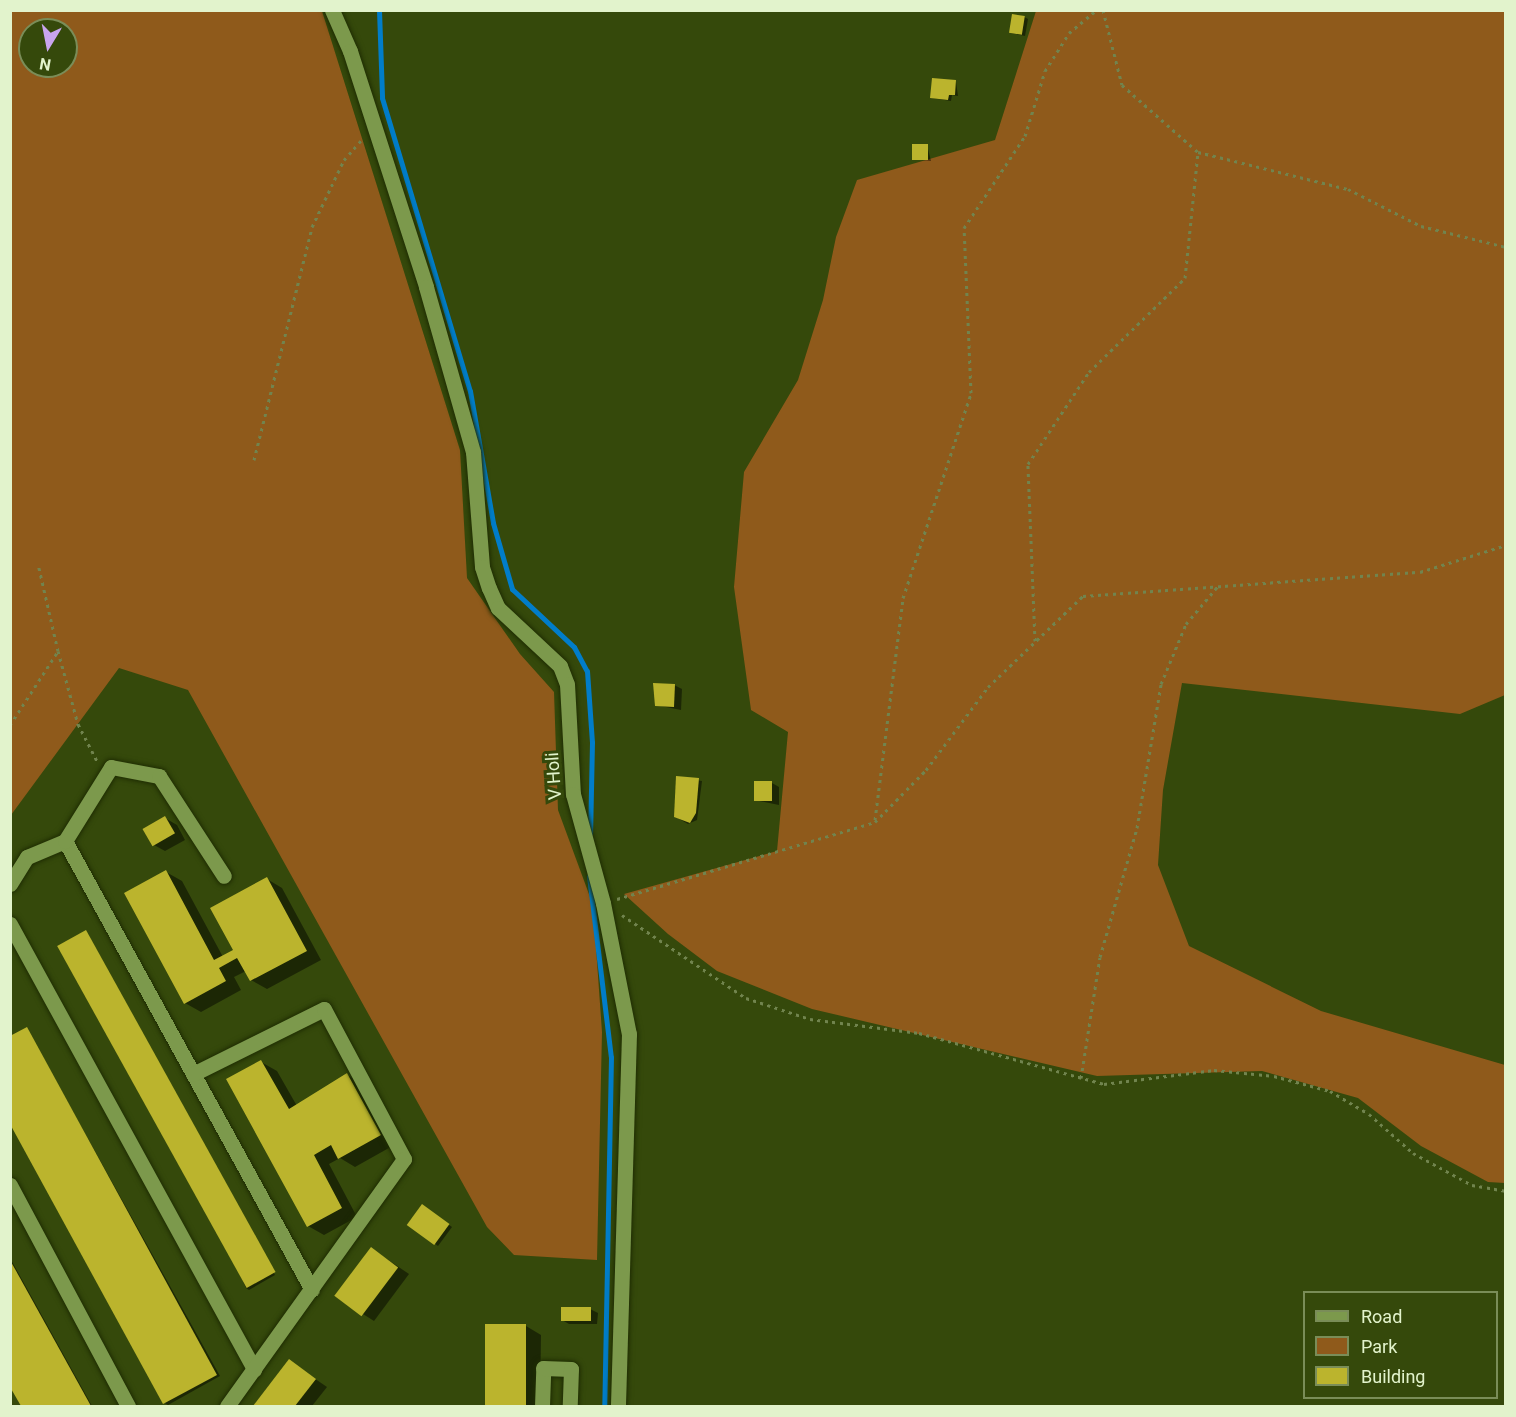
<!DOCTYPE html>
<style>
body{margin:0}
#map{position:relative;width:1516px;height:1417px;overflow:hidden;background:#35490b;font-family:Roboto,sans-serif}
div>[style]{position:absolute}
.green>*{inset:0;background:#8f5a1b}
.shadow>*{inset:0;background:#0007}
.stream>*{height:5px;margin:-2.5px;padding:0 2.5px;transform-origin:2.5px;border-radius:2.5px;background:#017dc9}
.building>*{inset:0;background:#bbb42d;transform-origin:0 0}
.path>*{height:3px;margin-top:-1.5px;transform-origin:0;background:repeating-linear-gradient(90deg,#71844e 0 3px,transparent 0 7.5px)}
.roads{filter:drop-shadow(0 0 2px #1f2d03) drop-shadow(0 0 2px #1f2d03)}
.minor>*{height:15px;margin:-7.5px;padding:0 7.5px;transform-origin:7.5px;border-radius:7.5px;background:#7c994c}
span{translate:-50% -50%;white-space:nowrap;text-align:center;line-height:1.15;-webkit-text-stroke:6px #35490b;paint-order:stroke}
.street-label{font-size:18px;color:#e2f3cc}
.frame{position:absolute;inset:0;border:12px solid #e2f3cc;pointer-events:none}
.legend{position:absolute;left:1303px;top:1291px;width:195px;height:108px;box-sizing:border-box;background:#35490b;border:2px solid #7a8d58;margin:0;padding:8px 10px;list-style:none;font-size:18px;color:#e2f3cc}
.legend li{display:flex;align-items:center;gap:12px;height:30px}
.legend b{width:30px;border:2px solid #7a8d58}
.north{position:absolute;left:18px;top:18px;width:60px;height:60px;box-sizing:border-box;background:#35490b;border:2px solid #7a8d58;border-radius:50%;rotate:190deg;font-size:16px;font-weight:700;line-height:24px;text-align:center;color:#e2f3cc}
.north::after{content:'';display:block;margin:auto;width:21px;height:27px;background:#c9a5ee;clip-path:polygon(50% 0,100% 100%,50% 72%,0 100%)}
</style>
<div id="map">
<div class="green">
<i style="clip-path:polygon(evenodd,11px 10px,322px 11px,460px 450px,467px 578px,520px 654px,554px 692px,558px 810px,593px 905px,602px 1032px,597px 1260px,514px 1255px,487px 1227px,188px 690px,119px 668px,11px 815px,11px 10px,30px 30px,66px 30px,66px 66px,30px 66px,30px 30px)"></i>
<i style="clip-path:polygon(1036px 11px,1505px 11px,1505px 695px,1460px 714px,1182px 683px,1163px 790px,1158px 865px,1189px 946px,1321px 1011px,1505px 1065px,1505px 1183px,1488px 1182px,1421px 1146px,1358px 1098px,1262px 1071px,1097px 1076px,812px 1009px,717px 971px,668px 934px,624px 894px,777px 851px,788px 732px,751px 710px,734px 587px,744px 472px,798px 380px,823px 300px,836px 237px,857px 180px,995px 140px)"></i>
</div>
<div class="shadow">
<i style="clip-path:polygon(1024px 17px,1028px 19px,1025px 36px,1011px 33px)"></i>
<i style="clip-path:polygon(956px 82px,958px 96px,952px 95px,951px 101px,932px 98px)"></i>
<i style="clip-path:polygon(927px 145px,931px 161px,914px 159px)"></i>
<i style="clip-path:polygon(674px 685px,682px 689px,681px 710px,656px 705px)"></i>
<i style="clip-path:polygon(677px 777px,702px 781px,697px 820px,688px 824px,676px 817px)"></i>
<i style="clip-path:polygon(772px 783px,779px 787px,779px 805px,755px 800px)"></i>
<i style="clip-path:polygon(165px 818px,177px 825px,185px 840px,165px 851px,154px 845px)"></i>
<i style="clip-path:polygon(166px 872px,182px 881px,223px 957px,235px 950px,267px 879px,282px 888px,321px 960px,267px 989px,251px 980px,246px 971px,234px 977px,241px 990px,201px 1012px,185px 1003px)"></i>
<i style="clip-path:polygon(86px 932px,275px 1275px,249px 1290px,246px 1288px)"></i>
<i style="clip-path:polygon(27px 1029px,220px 1376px,168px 1405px,165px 1403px)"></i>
<i style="clip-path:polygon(261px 1062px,277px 1071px,297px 1106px,347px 1075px,363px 1084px,396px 1144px,355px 1167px,340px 1158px,329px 1164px,357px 1217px,324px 1235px,308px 1226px)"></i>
<i style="clip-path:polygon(425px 1208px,452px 1227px,438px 1246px,408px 1224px)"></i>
<i style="clip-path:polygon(372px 1249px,409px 1274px,374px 1321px,363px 1314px)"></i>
<i style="clip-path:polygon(10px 1258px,92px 1406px,23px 1406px,10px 1384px)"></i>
<i style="clip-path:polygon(590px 1309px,598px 1313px,597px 1324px,569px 1324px,562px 1320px)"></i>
<i style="clip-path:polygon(486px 1325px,526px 1326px,541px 1335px,540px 1406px,485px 1406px)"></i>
<i style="clip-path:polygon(289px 1361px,327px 1387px,312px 1406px,255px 1406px)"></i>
</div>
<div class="stream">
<i style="left:379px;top:10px;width:88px;rotate:88deg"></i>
<i style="left:382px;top:98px;width:306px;rotate:73.3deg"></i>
<i style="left:470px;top:391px;width:134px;rotate:80.1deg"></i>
<i style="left:493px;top:523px;width:69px;rotate:73.9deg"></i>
<i style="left:512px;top:589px;width:85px;rotate:43.1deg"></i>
<i style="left:574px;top:647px;width:27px;rotate:62deg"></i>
<i style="left:587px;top:671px;width:71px;rotate:86deg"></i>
<i style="left:592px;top:742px;width:92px;rotate:91.2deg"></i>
<i style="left:589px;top:876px;width:182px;rotate:83.1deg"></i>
<i style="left:611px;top:1057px;width:349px;rotate:91.1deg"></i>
</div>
<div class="building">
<i style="left:1012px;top:14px;width:13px;height:19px;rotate:9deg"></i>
<i style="clip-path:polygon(932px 78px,956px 80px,955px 95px,949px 95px,948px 100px,930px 98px)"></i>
<i style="left:912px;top:144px;width:16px;height:16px"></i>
<i style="clip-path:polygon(653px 683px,675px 684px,674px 707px,655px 706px)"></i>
<i style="clip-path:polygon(676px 776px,699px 778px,696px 813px,690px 823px,674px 817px)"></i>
<i style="left:754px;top:781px;width:18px;height:20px"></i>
<i style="left:165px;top:816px;width:20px;height:26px;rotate:60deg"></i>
<i style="clip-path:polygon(166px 870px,214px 960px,233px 950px,210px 908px,267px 877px,307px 951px,250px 981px,237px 958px,219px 968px,226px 981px,184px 1004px,124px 893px)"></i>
<i style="left:86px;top:930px;width:391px;height:33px;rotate:61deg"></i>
<i style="clip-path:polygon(27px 1027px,217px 1375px,163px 1404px,10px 1124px,10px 1036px)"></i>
<i style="clip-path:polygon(261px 1060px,289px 1109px,347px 1073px,381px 1135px,338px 1159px,331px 1145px,314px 1155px,342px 1208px,307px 1227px,226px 1079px)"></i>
<i style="left:422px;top:1204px;width:34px;height:26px;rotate:36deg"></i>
<i style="left:371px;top:1247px;width:34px;height:61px;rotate:37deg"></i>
<i style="clip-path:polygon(10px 1260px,91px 1406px,21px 1406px,10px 1387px)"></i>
<i style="left:561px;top:1307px;width:30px;height:14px"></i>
<i style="left:485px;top:1324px;width:41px;height:82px"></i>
<i style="clip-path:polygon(289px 1359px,316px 1379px,295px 1406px,253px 1406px)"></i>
</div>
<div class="path">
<i style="left:1103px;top:10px;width:77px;rotate:75.8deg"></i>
<i style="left:1122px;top:85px;width:101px;rotate:41.4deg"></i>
<i style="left:1198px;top:152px;width:154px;rotate:13.9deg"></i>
<i style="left:1348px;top:189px;width:82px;rotate:26.9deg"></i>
<i style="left:1421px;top:226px;width:88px;rotate:13.9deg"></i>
<i style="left:254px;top:460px;width:240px;rotate:-76deg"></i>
<i style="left:312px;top:227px;width:74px;rotate:-64.5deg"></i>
<i style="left:344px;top:160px;width:29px;rotate:-49deg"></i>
<i style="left:1035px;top:641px;width:177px;rotate:-92.3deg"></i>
<i style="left:1028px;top:464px;width:110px;rotate:-56.5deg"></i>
<i style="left:1089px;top:372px;width:134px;rotate:-44.4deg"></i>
<i style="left:1185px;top:278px;width:127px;rotate:-84.1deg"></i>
<i style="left:58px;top:651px;width:76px;rotate:74.7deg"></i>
<i style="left:78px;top:724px;width:42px;rotate:62.8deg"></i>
<i style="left:10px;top:725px;width:88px;rotate:-57deg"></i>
<i style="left:58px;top:651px;width:89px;rotate:-102.9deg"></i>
<i style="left:875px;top:820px;width:224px;rotate:-82.8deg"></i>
<i style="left:903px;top:598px;width:216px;rotate:-71.6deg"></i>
<i style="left:971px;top:393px;width:165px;rotate:-92.4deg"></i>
<i style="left:964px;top:228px;width:110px;rotate:-56.5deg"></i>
<i style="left:1025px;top:136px;width:68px;rotate:-72.9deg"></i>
<i style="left:1045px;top:71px;width:45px;rotate:-57.7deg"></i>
<i style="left:1069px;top:33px;width:35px;rotate:-40deg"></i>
<i style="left:617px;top:899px;width:269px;rotate:-16.6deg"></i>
<i style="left:875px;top:822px;width:73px;rotate:-45.6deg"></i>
<i style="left:926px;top:770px;width:104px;rotate:-53.2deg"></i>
<i style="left:988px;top:687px;width:132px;rotate:-43.8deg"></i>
<i style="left:1083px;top:596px;width:338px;rotate:-4.1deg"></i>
<i style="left:1420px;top:572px;width:90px;rotate:-17.4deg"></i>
<i style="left:622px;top:915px;width:149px;rotate:33.8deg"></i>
<i style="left:746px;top:998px;width:67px;rotate:18.2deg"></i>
<i style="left:810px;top:1019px;width:110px;rotate:7.3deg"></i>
<i style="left:919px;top:1033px;width:192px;rotate:15.4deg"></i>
<i style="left:1104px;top:1084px;width:111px;rotate:-7.3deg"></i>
<i style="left:1214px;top:1070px;width:60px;rotate:5.7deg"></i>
<i style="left:1274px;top:1076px;width:58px;rotate:15deg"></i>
<i style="left:1330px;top:1091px;width:45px;rotate:30.5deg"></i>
<i style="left:1369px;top:1114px;width:59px;rotate:41.6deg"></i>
<i style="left:1413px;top:1153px;width:67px;rotate:28.5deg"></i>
<i style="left:1472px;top:1185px;width:35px;rotate:10deg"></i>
<i style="left:1081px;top:1078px;width:122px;rotate:-81.1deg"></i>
<i style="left:1100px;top:957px;width:134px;rotate:-74deg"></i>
<i style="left:1137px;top:828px;width:146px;rotate:-80.5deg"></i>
<i style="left:1161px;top:684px;width:65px;rotate:-67.4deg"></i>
<i style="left:1186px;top:624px;width:50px;rotate:-49.9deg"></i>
</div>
<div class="roads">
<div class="minor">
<i style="left:332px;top:10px;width:45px;rotate:66.3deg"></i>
<i style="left:350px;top:51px;width:248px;rotate:72.1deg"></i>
<i style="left:426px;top:287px;width:172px;rotate:74.1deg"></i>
<i style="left:473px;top:452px;width:115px;rotate:85.5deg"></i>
<i style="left:482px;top:567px;width:22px;rotate:72deg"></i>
<i style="left:489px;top:588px;width:22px;rotate:66deg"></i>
<i style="left:498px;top:608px;width:85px;rotate:43.1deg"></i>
<i style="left:560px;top:666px;width:19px;rotate:69deg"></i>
<i style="left:567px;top:684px;width:110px;rotate:86.9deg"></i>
<i style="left:573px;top:794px;width:113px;rotate:74.6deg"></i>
<i style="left:603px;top:903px;width:134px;rotate:78.8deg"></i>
<i style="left:629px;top:1034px;width:372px;rotate:91.7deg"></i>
<i style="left:65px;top:841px;width:512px;rotate:61.18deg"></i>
<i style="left:10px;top:884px;width:32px;rotate:-58deg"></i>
<i style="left:27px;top:857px;width:41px;rotate:-22.8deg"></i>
<i style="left:65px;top:841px;width:87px;rotate:-58.1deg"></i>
<i style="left:111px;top:767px;width:49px;rotate:10.6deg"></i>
<i style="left:159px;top:776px;width:119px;rotate:57deg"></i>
<i style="left:10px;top:924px;width:508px;rotate:61.26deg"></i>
<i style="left:193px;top:1074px;width:146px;rotate:-26.4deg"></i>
<i style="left:324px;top:1009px;width:170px;rotate:61.9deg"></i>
<i style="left:404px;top:1159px;width:304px;rotate:125.6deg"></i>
<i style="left:10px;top:1185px;width:251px;rotate:61.9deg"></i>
<i style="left:542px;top:1406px;width:38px;rotate:-88deg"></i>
<i style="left:543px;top:1368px;width:28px;rotate:2deg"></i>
<i style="left:571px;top:1369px;width:37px;rotate:92deg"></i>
</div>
</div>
<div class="street-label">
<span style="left:554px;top:776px;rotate:-94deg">V Holi</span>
</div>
<div class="frame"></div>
<ul class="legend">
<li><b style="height:8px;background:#7c994c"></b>Road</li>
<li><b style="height:16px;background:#8f5a1b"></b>Park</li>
<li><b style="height:16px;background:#bbb42d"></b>Building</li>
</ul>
<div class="north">N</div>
</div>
